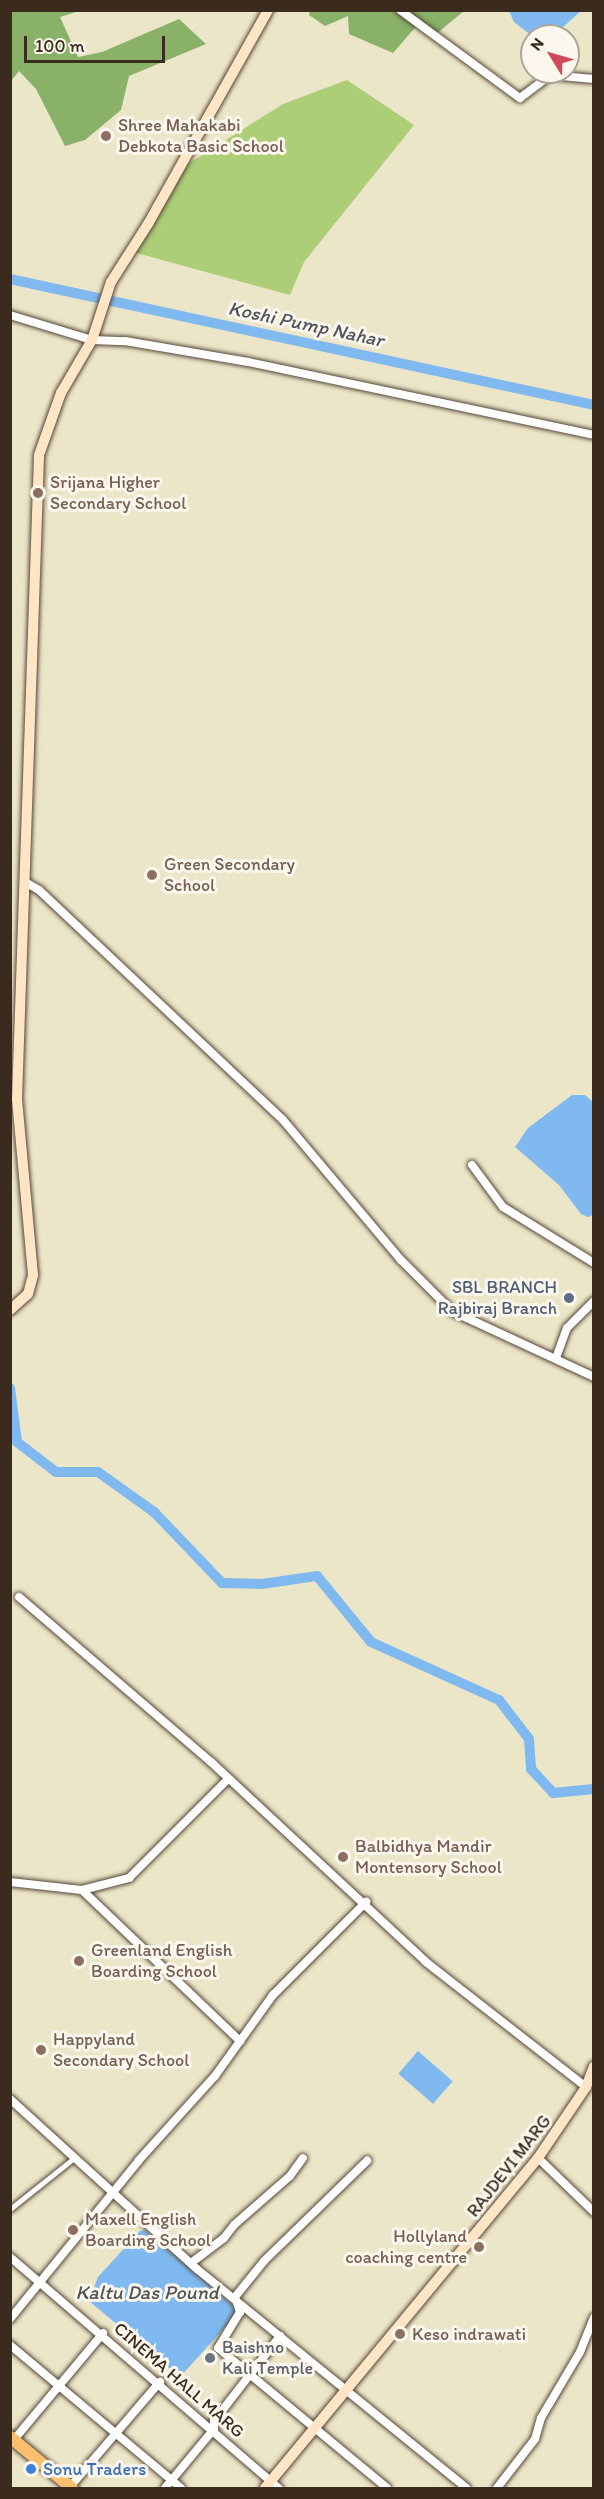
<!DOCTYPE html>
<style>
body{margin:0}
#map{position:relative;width:604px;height:2499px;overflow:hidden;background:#ece6c8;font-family:Itim,sans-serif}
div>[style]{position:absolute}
.green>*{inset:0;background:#acce76}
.forest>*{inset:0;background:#89b167}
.water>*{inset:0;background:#7fb9f0;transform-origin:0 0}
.canal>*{height:10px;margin:-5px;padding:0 5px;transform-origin:5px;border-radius:5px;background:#7fb9f0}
.roads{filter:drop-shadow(0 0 2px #564638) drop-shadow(0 0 2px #564638)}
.pedestrian>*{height:5px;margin:-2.5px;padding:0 2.5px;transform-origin:2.5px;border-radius:2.5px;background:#fff}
.minor>*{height:8px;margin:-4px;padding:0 4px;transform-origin:4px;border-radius:4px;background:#fff}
.secondary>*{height:10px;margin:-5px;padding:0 5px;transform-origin:5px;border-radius:5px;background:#fde5c5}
.primary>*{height:12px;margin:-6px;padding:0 6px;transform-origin:6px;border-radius:6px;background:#fbbd6e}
.dots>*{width:16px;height:16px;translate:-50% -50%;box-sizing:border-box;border:3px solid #fbf7ec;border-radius:50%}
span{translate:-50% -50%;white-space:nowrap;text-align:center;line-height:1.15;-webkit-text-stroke:6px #fbf7ec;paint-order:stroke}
.education-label{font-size:18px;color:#785e54}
.left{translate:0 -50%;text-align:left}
.right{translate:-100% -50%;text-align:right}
.service-label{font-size:18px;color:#4e5e75}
.street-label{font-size:18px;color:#3b2a1e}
.worship-label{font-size:18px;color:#5b616d}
.shop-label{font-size:18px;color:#366cbe}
.water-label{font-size:20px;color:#4f555d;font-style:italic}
.frame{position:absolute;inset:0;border:12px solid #3b2a1e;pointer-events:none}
.north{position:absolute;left:520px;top:24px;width:60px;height:60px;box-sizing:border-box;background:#fbf7ec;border:2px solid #aea59a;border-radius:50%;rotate:307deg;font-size:16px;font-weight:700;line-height:24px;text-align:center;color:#3b2a1e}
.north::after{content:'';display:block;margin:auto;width:21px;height:27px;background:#d1495b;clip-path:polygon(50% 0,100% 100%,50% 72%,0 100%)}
.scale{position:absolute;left:24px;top:36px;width:141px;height:27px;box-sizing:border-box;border:3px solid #3b2a1e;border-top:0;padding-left:8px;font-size:18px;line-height:21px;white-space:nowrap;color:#3b2a1e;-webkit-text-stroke:4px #fbf7ec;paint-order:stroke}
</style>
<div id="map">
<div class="green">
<i style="clip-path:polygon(347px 80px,414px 125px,304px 262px,290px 295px,133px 252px,177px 171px,283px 104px)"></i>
</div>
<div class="forest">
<i style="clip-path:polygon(11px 10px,79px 11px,60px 17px,78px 57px,102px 52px,179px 19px,206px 44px,129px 76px,121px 110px,85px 140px,65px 146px,36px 89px,19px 71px,11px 81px)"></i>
<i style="clip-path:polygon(310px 10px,464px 11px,436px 34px,419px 23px,393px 53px,349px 34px,348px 16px,325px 26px,309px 15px)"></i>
</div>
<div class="water">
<i style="clip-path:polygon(509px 11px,581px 11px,553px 36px,532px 36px,514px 22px)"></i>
<i style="clip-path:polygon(572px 1095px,585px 1095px,593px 1102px,594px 1215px,588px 1217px,581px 1214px,559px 1185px,515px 1147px,528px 1128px)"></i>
<i style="left:418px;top:2051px;width:46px;height:30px;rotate:41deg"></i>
<i style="clip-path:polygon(145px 2230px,236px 2308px,237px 2314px,180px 2377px,89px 2301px,98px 2277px,140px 2231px)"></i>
</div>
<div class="canal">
<i style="left:10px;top:279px;width:597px;rotate:12.18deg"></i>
<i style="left:10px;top:1388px;width:54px;rotate:82.6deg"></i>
<i style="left:17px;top:1442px;width:49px;rotate:37.6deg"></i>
<i style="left:56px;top:1472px;width:42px"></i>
<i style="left:98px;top:1472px;width:69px;rotate:35.5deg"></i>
<i style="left:154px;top:1512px;width:98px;rotate:46.2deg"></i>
<i style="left:222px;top:1583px;width:40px;rotate:1.4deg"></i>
<i style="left:262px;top:1584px;width:56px;rotate:-8.3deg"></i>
<i style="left:317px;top:1576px;width:85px;rotate:50.7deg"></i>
<i style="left:371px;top:1642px;width:141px;rotate:24.4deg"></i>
<i style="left:499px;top:1700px;width:49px;rotate:52.4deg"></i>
<i style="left:529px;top:1739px;width:30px;rotate:86deg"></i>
<i style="left:531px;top:1769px;width:33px;rotate:47deg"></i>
<i style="left:553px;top:1793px;width:41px;rotate:-5.6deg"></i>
</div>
<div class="roads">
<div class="pedestrian">
<i style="left:10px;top:2209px;width:82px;rotate:-38.6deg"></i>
</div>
<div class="minor">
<i style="left:400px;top:10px;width:149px;rotate:36.3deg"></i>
<i style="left:520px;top:98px;width:38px;rotate:-37deg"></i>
<i style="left:550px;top:75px;width:44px;rotate:5.2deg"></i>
<i style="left:10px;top:315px;width:86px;rotate:17deg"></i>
<i style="left:92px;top:340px;width:33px;rotate:2deg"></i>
<i style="left:125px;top:341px;width:125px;rotate:9.7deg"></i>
<i style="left:248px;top:362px;width:354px;rotate:11.9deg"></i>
<i style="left:25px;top:882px;width:16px;rotate:30deg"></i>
<i style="left:39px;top:890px;width:335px;rotate:43.3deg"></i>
<i style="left:283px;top:1120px;width:183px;rotate:49.9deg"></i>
<i style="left:401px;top:1260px;width:72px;rotate:45deg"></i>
<i style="left:452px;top:1311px;width:157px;rotate:24.9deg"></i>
<i style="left:472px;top:1165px;width:52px;rotate:53.6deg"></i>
<i style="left:503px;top:1207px;width:107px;rotate:31.6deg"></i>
<i style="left:556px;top:1358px;width:32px;rotate:-70deg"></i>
<i style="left:567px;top:1328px;width:38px;rotate:-45deg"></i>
<i style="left:19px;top:1597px;width:253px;rotate:40.7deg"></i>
<i style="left:211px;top:1762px;width:294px;rotate:42.9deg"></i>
<i style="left:426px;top:1962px;width:203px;rotate:38deg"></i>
<i style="left:10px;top:1882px;width:72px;rotate:6.3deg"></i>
<i style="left:82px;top:1890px;width:49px;rotate:-14.3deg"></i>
<i style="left:129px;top:1878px;width:139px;rotate:-45deg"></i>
<i style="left:82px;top:1890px;width:219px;rotate:43.7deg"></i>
<i style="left:10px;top:2099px;width:253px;rotate:42.3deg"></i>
<i style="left:197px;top:2269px;width:347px;rotate:39.1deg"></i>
<i style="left:538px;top:2158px;width:78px;rotate:44deg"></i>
<i style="left:10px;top:2257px;width:355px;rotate:40.7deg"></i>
<i style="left:191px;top:2263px;width:41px;rotate:-37.1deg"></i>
<i style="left:224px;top:2238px;width:16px;rotate:-52deg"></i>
<i style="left:234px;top:2225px;width:74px;rotate:-41.2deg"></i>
<i style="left:290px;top:2176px;width:22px;rotate:-54deg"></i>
<i style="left:235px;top:2297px;width:46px;rotate:-51.1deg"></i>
<i style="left:264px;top:2261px;width:144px;rotate:-44.2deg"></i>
<i style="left:236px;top:2300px;width:13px;rotate:72deg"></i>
<i style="left:240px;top:2312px;width:42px;rotate:121.4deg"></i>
<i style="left:218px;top:2348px;width:219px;rotate:39.6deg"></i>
<i style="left:10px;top:2319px;width:205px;rotate:-50.9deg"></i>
<i style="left:139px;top:2160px;width:113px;rotate:-47.9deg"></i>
<i style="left:215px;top:2076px;width:100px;rotate:-54.4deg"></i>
<i style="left:273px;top:1995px;width:132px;rotate:-45deg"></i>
<i style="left:10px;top:2345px;width:223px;rotate:39.9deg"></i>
<i style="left:12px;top:2442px;width:142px;rotate:-50.1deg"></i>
<i style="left:69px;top:2488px;width:140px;rotate:-49.4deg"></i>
<i style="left:165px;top:2488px;width:77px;rotate:-50.3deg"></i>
<i style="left:214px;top:2429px;width:8px;rotate:-90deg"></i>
<i style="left:214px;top:2421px;width:108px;rotate:-52.2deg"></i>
<i style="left:497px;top:2488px;width:62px;rotate:-52.2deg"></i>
<i style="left:535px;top:2439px;width:22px;rotate:-74deg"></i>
<i style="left:541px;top:2418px;width:77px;rotate:-59.4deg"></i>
<i style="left:580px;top:2352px;width:37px;rotate:-68deg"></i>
</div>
<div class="secondary">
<i style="left:10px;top:1310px;width:24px;rotate:-42deg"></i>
<i style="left:28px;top:1294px;width:20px;rotate:-75deg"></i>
<i style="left:33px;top:1275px;width:177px;rotate:-95.2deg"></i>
<i style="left:17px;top:1099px;width:644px;rotate:-88.04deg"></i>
<i style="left:39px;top:455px;width:66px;rotate:-70.5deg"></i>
<i style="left:61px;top:393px;width:61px;rotate:-59.7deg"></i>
<i style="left:92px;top:340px;width:61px;rotate:-71.9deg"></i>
<i style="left:111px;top:282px;width:69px;rotate:-57.5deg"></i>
<i style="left:148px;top:224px;width:245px;rotate:-60.7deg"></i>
<i style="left:265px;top:2488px;width:428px;rotate:-50.4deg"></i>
<i style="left:538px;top:2158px;width:86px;rotate:-55.9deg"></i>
<i style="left:586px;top:2087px;width:22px;rotate:-69deg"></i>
</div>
<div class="primary">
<i style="left:10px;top:2437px;width:80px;rotate:39.4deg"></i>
</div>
</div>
<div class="dots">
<i style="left:106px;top:136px;background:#8d6e63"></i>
<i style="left:38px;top:493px;background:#8d6e63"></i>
<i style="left:152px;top:875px;background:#8d6e63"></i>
<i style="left:569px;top:1298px;background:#5c6f8a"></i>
<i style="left:343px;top:1857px;background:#8d6e63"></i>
<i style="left:79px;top:1961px;background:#8d6e63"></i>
<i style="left:41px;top:2050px;background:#8d6e63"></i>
<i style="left:73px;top:2230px;background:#8d6e63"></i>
<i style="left:479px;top:2247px;background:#8d6e63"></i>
<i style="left:400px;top:2334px;background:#8d6e63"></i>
<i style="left:210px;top:2358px;background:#6b7280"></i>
<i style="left:31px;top:2469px;background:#3f7fe0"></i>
</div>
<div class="education-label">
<span class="left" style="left:118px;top:136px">Shree Mahakabi<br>Debkota Basic School</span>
<span class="left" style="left:50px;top:493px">Srijana Higher<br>Secondary School</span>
<span class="left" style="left:164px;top:875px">Green Secondary<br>School</span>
<span class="left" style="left:355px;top:1857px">Balbidhya Mandir<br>Montensory School</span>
<span class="left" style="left:91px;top:1961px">Greenland English<br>Boarding School</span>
<span class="left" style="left:53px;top:2050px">Happyland<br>Secondary School</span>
<span class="left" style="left:85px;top:2230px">Maxell English<br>Boarding School</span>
<span class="right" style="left:467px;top:2247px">Hollyland<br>coaching centre</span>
<span class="left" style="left:412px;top:2334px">Keso indrawati</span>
</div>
<div class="service-label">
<span class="right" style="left:557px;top:1298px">SBL BRANCH<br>Rajbiraj Branch</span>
</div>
<div class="street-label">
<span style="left:509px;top:2166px;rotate:-52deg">RAJDEVI MARG</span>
<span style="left:179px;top:2380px;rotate:41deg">CINEMA HALL MARG</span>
</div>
<div class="worship-label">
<span class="left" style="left:222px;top:2358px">Baishno<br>Kali Temple</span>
</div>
<div class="shop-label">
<span class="left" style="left:43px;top:2469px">Sonu Traders</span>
</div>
<div class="water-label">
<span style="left:306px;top:324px;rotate:12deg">Koshi Pump Nahar</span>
<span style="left:147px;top:2292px">Kaltu Das Pound</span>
</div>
<div class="frame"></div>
<div class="north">N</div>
<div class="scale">100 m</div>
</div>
